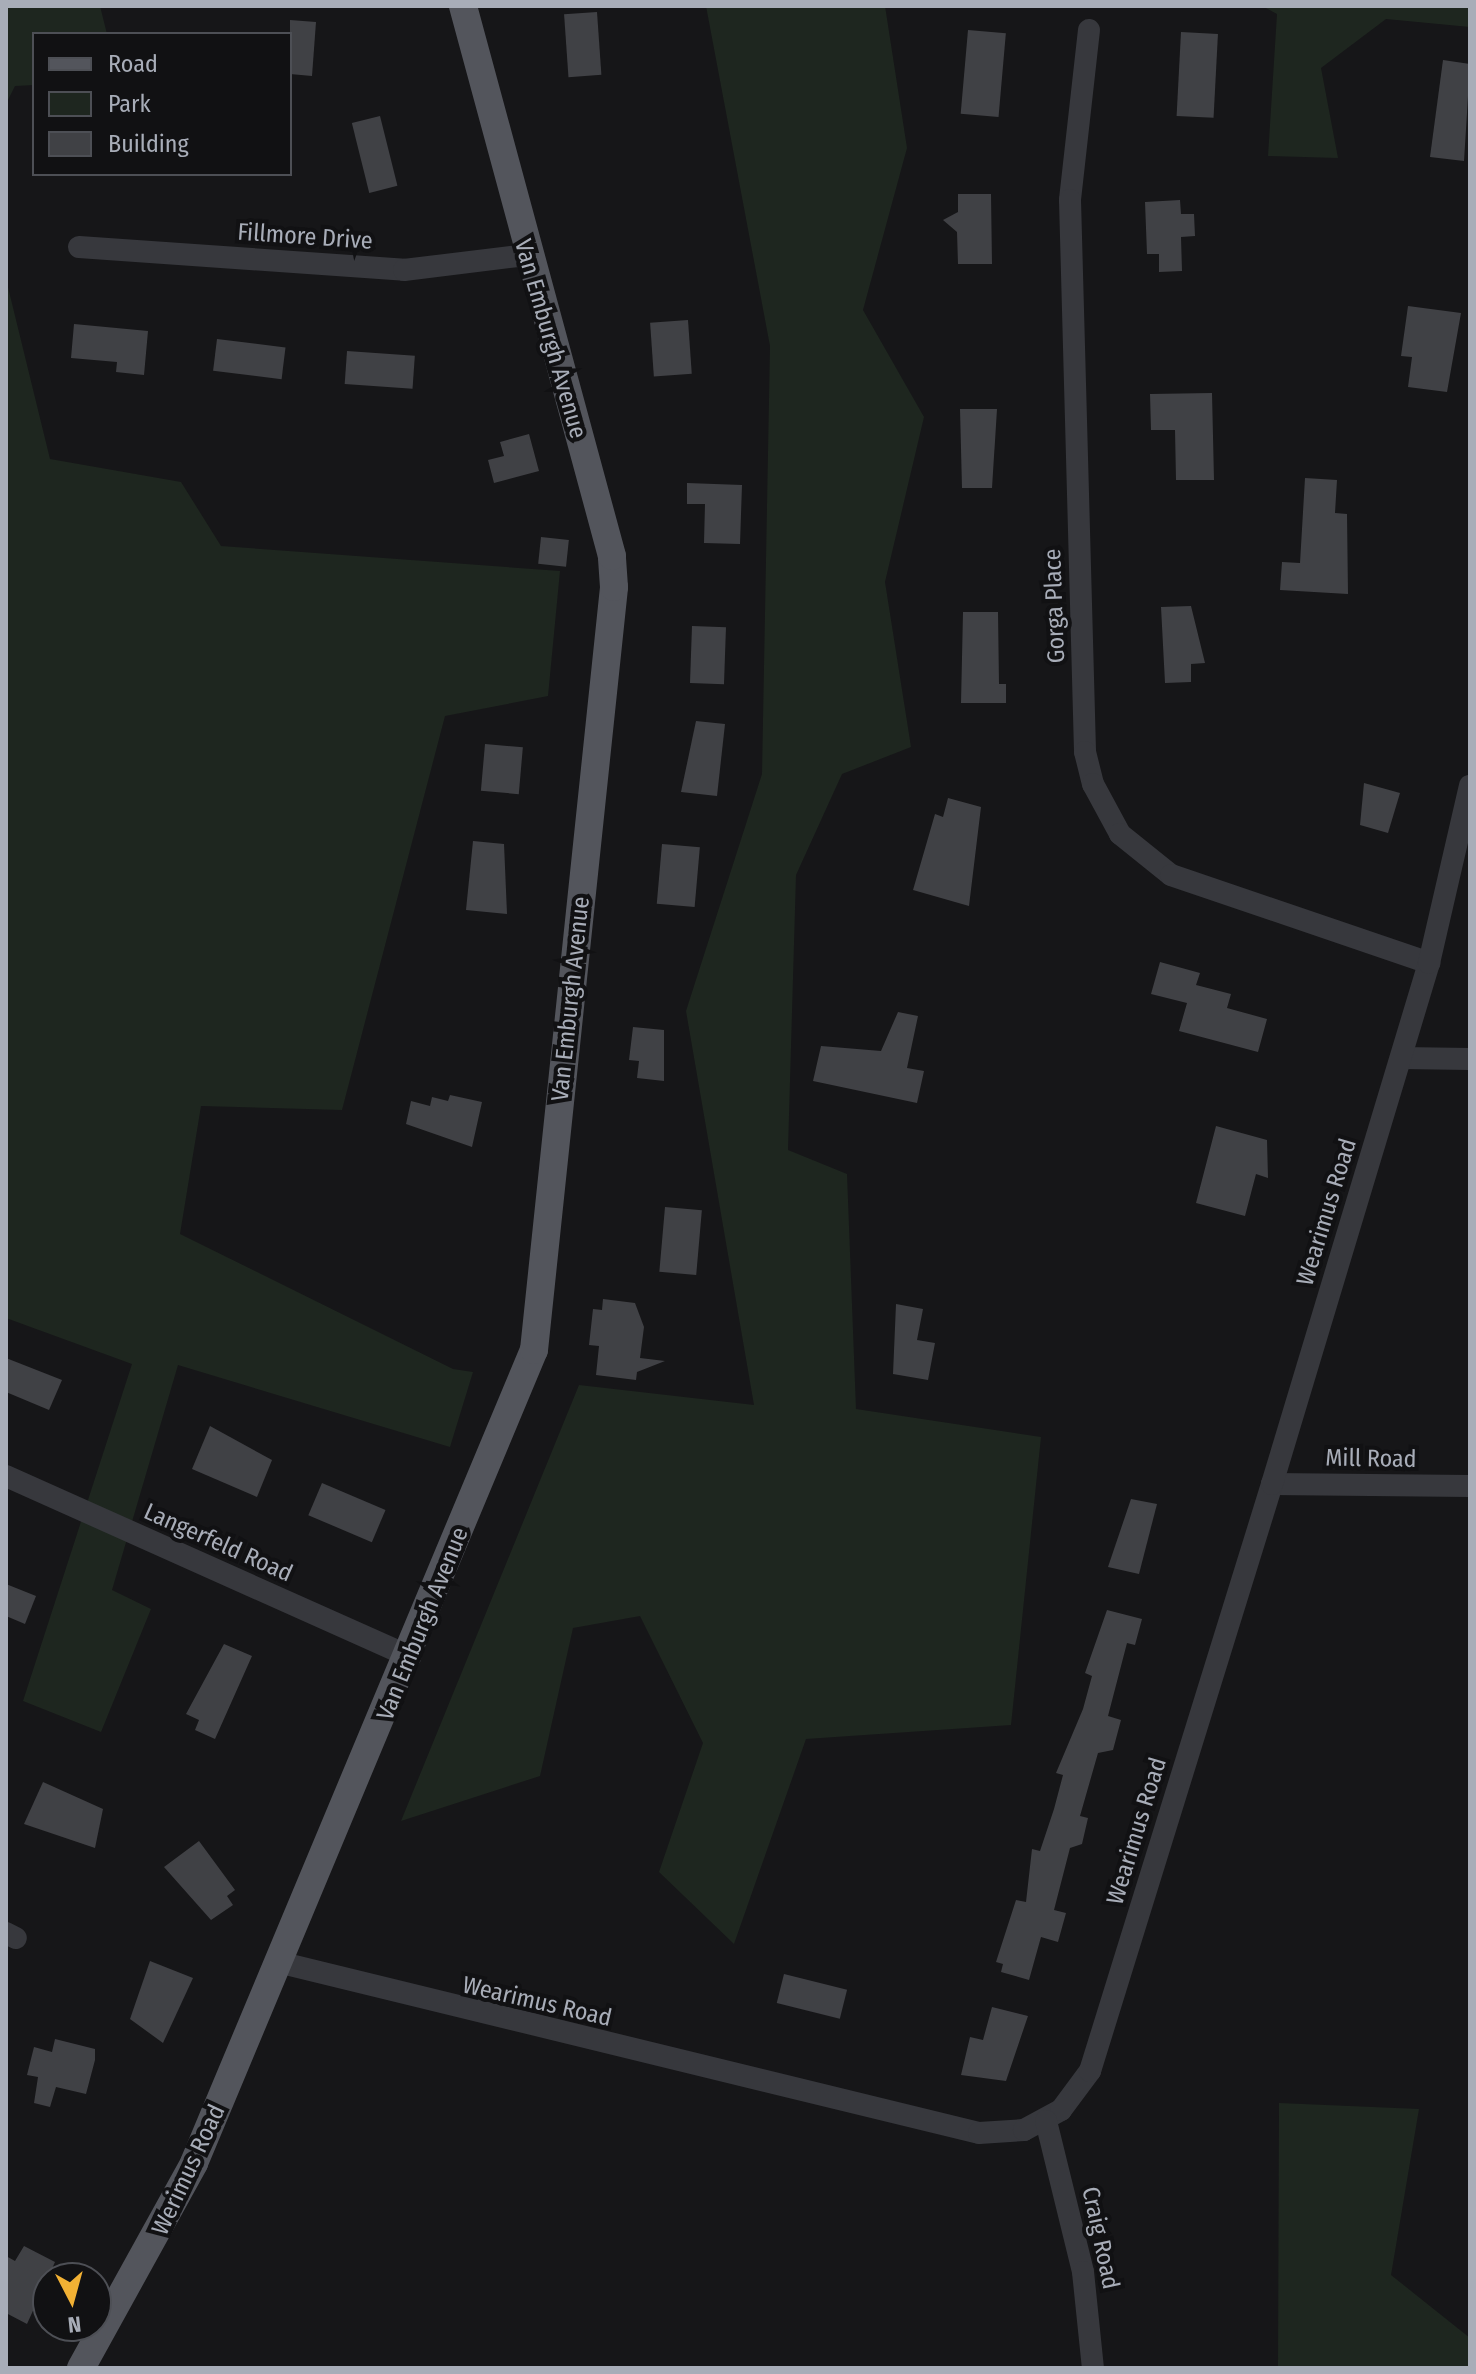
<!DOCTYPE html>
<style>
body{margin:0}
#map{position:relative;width:1476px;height:2374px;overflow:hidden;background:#161618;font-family:"Fira Sans Condensed",sans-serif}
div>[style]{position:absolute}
.green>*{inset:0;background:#1e261f}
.building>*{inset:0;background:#404145;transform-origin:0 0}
.minor>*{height:22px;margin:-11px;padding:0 11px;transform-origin:11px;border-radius:11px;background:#37383d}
.major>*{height:28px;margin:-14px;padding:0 14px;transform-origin:14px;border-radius:14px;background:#53555c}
span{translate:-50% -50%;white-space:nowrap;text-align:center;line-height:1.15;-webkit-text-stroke:8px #111113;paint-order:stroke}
.street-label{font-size:24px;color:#a8adb8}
.frame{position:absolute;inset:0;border:8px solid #a8adb8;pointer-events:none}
.legend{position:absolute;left:32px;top:32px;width:260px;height:144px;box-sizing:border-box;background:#111113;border:2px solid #4d4f55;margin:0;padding:10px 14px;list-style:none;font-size:24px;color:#a8adb8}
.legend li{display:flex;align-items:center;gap:16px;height:40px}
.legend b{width:40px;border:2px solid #4d4f55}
.north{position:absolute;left:32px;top:2262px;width:80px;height:80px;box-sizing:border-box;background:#111113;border:2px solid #4d4f55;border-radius:50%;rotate:174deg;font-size:22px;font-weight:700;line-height:32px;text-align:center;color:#a8adb8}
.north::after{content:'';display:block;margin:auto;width:28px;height:36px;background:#f2b134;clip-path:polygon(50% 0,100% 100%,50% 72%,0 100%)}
</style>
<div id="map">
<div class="green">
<i style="clip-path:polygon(6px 6px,100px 6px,107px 34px,34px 34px,34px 85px,15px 86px,6px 104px)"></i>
<i style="clip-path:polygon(706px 6px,885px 6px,907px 148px,863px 310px,924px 417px,885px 582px,911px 747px,842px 774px,796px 875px,788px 1150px,847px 1174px,856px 1409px,1041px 1437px,1011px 1725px,806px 1739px,734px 1944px,659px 1872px,703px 1743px,640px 1616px,573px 1628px,540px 1776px,401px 1821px,579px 1385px,754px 1405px,686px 1011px,762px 774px,770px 346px)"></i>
<i style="clip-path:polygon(1262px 6px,1470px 6px,1470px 27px,1386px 19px,1321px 68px,1338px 158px,1268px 156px,1277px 14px)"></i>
<i style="clip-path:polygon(6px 279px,50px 459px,181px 482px,221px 546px,560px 571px,548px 696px,445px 716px,342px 1110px,201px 1106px,180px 1234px,453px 1369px,473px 1372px,450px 1447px,178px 1365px,112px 1590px,151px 1609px,101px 1732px,23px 1701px,132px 1364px,6px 1318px)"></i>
<i style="clip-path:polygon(1279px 2103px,1419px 2109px,1391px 2275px,1470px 2338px,1470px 2368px,1278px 2368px)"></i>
</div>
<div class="building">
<i style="left:597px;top:12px;width:63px;height:33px;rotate:86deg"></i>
<i style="clip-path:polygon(290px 20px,316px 22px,312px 76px,290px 74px)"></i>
<i style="left:968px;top:30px;width:38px;height:84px;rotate:5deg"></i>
<i style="left:1181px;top:32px;width:37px;height:84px;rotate:3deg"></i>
<i style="clip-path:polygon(1443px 60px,1470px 64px,1464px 161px,1430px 157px)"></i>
<i style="left:380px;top:116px;width:72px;height:29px;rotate:76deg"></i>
<i style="clip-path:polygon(958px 194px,991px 194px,992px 264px,958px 264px,957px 232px,943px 220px,958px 212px)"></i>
<i style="clip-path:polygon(1180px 200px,1181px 214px,1194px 214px,1195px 236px,1181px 237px,1182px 271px,1159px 272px,1159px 254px,1147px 254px,1145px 202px)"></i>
<i style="clip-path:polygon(1408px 306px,1461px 313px,1447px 392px,1408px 387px,1412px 357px,1401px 356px)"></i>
<i style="left:688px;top:320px;width:54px;height:38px;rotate:86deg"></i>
<i style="clip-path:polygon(74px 324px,148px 331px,144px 375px,116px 372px,117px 362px,71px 358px)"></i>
<i style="left:217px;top:339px;width:69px;height:32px;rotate:7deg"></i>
<i style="left:347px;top:351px;width:68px;height:33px;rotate:4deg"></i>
<i style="clip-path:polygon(1212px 393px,1214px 480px,1176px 480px,1175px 430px,1151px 430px,1150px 394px)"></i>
<i style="clip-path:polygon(960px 409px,997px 409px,992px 488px,962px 488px)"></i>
<i style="clip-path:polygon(529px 434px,539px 471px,494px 483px,488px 460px,504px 456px,500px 442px)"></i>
<i style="clip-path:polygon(1305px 478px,1337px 480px,1335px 513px,1347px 514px,1348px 594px,1280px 590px,1282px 562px,1300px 563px)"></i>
<i style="clip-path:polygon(687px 483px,742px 485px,740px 544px,704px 543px,705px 504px,687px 504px)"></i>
<i style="left:541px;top:537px;width:28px;height:27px;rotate:6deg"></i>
<i style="clip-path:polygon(1191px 606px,1205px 663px,1191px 664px,1191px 682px,1165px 683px,1161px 607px)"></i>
<i style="clip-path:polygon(963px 612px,998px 612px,999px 684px,1006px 684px,1006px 703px,961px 703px)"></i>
<i style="left:692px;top:626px;width:34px;height:57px;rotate:2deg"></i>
<i style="clip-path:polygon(696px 721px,725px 724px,717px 796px,681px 792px)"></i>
<i style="left:485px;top:744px;width:38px;height:47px;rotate:5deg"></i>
<i style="clip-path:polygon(1364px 783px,1400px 793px,1388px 833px,1360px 825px)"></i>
<i style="clip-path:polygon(948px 798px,981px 807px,969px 906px,913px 890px,935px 814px,943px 817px)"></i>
<i style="clip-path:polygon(473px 841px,504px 844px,507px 914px,466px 910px)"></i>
<i style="left:662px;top:844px;width:38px;height:60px;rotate:5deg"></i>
<i style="clip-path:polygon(1160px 962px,1200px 973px,1196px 985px,1231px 994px,1227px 1008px,1267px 1019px,1258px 1052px,1179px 1031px,1187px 1003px,1151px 994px)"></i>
<i style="clip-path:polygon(898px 1012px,918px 1016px,907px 1068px,924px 1071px,917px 1103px,813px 1081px,821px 1046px,881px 1051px)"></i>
<i style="clip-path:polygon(633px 1027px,664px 1030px,664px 1081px,637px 1078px,639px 1061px,629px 1060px)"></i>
<i style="clip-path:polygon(450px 1095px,482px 1102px,472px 1147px,406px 1124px,411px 1101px,430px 1106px,432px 1097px,448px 1101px)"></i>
<i style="clip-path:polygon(1216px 1126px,1267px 1140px,1268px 1178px,1256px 1174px,1245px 1216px,1196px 1203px)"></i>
<i style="left:665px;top:1207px;width:37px;height:65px;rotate:5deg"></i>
<i style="clip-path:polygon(603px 1299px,635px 1303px,644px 1327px,640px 1358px,665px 1361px,637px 1372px,636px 1380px,596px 1375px,599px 1346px,589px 1345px,593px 1309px,602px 1310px)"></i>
<i style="clip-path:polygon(896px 1304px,923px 1309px,917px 1340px,935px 1343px,928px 1380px,893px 1374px)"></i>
<i style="clip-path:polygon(6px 1358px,62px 1380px,49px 1410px,6px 1392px)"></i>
<i style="clip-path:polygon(210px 1426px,272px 1460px,257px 1497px,192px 1469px)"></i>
<i style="left:322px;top:1483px;width:69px;height:35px;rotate:23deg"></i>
<i style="clip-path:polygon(1131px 1499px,1157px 1504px,1139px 1574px,1108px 1567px)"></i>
<i style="clip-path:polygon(6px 1584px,36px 1596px,25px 1624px,6px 1616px)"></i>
<i style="clip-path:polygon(1107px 1610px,1142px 1619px,1135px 1645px,1127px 1643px,1108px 1716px,1121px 1720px,1113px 1750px,1098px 1753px,1080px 1816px,1088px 1818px,1082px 1844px,1070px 1848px,1054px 1910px,1066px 1913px,1058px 1942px,1041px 1937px,1029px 1980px,1001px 1972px,1003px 1964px,996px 1962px,1016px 1900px,1026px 1902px,1032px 1849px,1040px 1851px,1054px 1809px,1063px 1775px,1056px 1773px,1083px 1709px,1092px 1676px,1085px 1673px)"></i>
<i style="clip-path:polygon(224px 1644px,252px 1656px,215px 1739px,195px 1730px,199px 1720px,186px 1714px)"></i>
<i style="clip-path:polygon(43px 1782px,103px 1809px,95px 1848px,24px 1824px)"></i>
<i style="clip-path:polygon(199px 1841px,235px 1890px,227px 1896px,233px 1905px,211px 1920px,164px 1867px)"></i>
<i style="clip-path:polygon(150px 1961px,193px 1978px,163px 2043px,130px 2019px)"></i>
<i style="left:784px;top:1974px;width:65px;height:30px;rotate:14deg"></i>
<i style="clip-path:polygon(992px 2007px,1028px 2016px,1006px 2081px,961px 2075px,970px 2037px,983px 2040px)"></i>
<i style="clip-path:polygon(55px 2039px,95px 2049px,95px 2060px,86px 2094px,56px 2087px,50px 2107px,34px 2103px,38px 2077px,27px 2075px,34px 2047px,52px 2052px)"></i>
<i style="clip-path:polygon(24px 2246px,55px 2262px,27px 2324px,6px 2313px,6px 2256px,15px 2261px)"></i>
</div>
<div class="minor">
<i style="left:1089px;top:30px;width:171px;rotate:96.4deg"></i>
<i style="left:1070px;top:200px;width:552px;rotate:88.44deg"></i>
<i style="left:1085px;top:752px;width:33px;rotate:76deg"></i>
<i style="left:1093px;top:784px;width:57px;rotate:61.6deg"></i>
<i style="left:1120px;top:834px;width:65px;rotate:38.8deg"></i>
<i style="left:1171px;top:875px;width:273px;rotate:18.8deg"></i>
<i style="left:79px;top:247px;width:326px;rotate:4deg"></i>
<i style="left:404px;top:270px;width:123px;rotate:-7deg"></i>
<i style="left:1401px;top:1058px;width:69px;rotate:0.8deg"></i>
<i style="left:6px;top:1476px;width:443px;rotate:24.1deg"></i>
<i style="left:1272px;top:1484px;width:198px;rotate:0.6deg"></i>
<i style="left:6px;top:1933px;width:11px;rotate:27deg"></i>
<i style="left:282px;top:1963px;width:717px;rotate:13.71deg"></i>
<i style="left:979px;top:2133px;width:45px;rotate:-3.8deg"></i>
<i style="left:1024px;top:2130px;width:42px;rotate:-28.4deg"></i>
<i style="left:1061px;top:2110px;width:49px;rotate:-53.4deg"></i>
<i style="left:1090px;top:2071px;width:615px;rotate:-72.77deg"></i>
<i style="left:1272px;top:1484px;width:544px;rotate:-73.23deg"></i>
<i style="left:1429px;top:963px;width:182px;rotate:-77deg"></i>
<i style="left:1046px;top:2121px;width:155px;rotate:76.2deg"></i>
<i style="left:1083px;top:2272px;width:97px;rotate:84.1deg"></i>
</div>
<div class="major">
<i style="left:81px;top:2368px;width:234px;rotate:-61.1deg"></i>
<i style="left:194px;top:2163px;width:881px;rotate:-67.31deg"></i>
<i style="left:534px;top:1350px;width:767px;rotate:-84.01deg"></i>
<i style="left:614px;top:587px;width:31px;rotate:-94deg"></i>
<i style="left:612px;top:556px;width:570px;rotate:-105.16deg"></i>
</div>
<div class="street-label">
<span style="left:305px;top:237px;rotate:4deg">Fillmore Drive</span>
<span style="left:550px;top:339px;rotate:74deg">Van Emburgh Avenue</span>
<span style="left:1055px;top:606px;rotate:-92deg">Gorga Place</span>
<span style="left:571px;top:999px;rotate:-84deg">Van Emburgh Avenue</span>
<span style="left:1327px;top:1212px;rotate:-73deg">Wearimus Road</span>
<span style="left:1371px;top:1459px;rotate:1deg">Mill Road</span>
<span style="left:218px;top:1543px;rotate:24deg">Langerfeld Road</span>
<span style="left:423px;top:1624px;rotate:-68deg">Van Emburgh Avenue</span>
<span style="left:1137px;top:1831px;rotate:-73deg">Wearimus Road</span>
<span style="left:537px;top:2002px;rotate:13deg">Wearimus Road</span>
<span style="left:189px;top:2170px;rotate:-65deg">Werimus Road</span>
<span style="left:1100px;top:2238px;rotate:78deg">Craig Road</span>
</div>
<div class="frame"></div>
<ul class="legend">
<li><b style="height:10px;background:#53555c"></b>Road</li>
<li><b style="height:22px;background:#1e261f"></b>Park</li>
<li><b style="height:22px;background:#404145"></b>Building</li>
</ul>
<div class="north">N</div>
</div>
